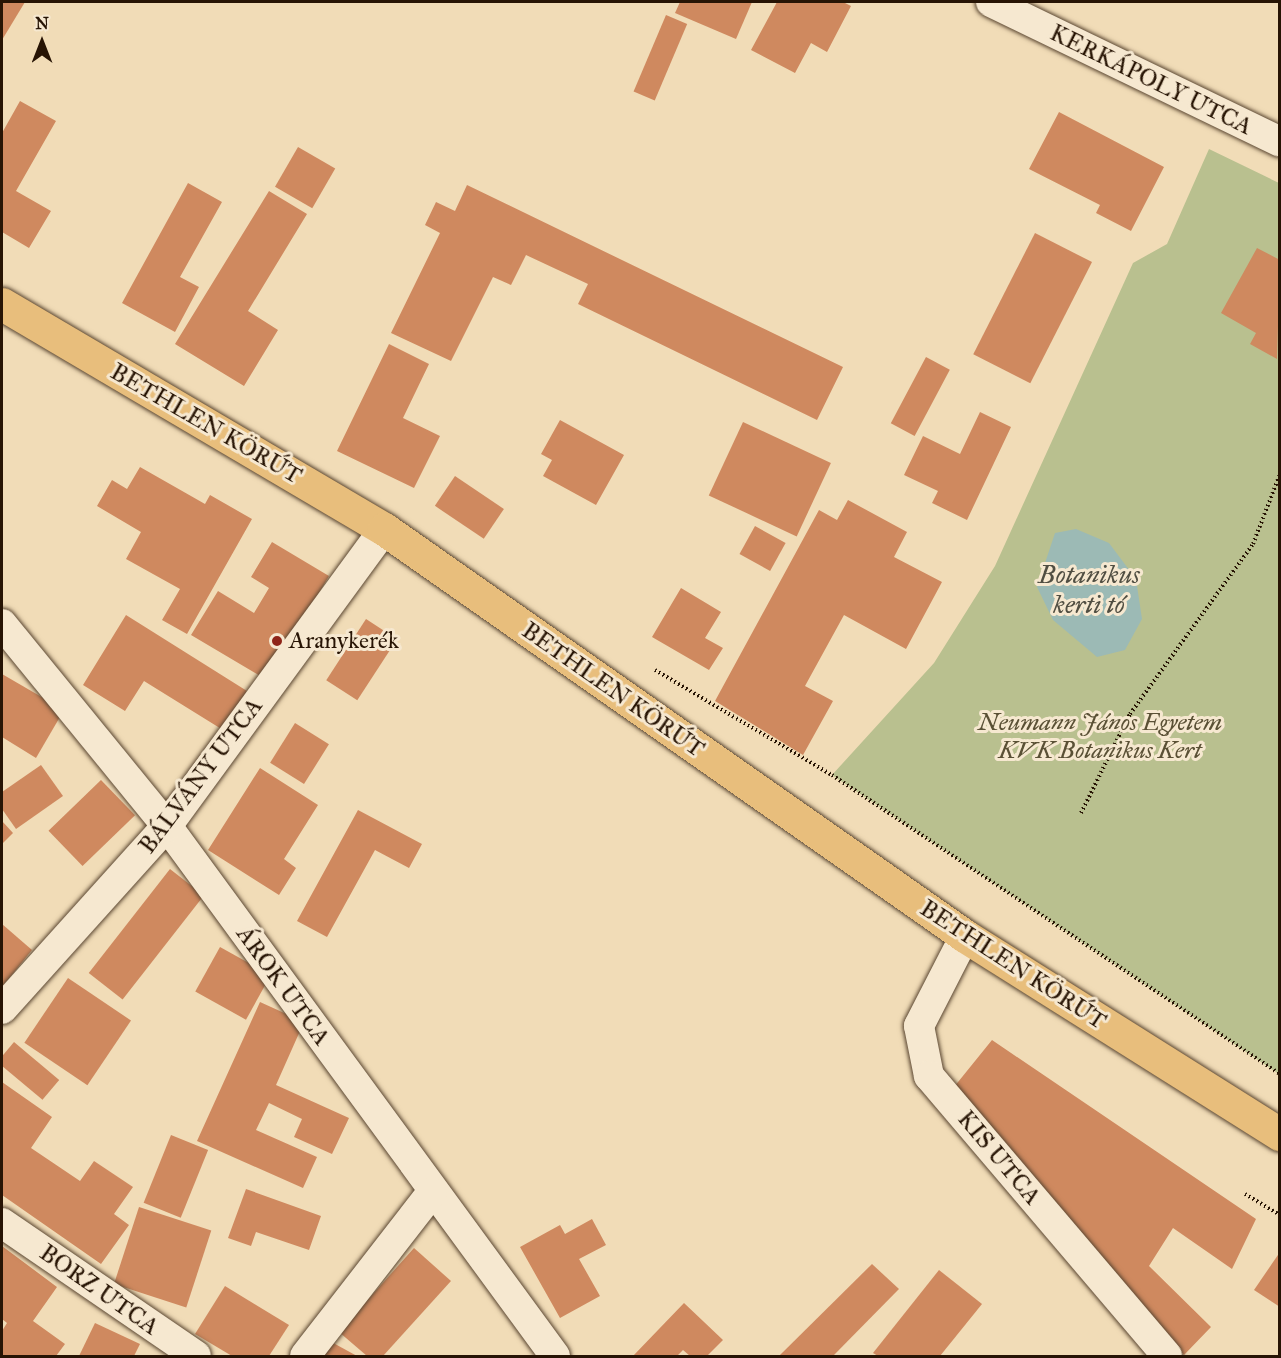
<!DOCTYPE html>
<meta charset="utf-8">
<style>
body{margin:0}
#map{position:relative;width:1281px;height:1358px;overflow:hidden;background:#f1dcb7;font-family:"IM FELL Great Primer",serif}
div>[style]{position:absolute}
.green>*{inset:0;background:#b9c08f}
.water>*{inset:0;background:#9cbab5}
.building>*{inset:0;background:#cf895f;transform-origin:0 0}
.path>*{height:4px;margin-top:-2px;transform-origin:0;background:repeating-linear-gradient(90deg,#271404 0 1.5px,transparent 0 4.5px)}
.roads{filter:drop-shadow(0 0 2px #5a4631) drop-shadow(0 0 2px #5a4631)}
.minor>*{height:30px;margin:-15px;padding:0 15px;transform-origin:15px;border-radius:15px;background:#f6e8d0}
.primary>*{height:33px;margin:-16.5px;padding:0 16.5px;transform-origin:16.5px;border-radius:16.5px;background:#e8be7c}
.dots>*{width:16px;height:16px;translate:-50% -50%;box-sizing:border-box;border:3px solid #f6e8d0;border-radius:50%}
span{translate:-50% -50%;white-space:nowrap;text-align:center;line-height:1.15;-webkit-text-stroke:6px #f6e8d0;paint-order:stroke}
.street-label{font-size:24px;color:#271404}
.poi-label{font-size:24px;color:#271404}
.left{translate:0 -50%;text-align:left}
.park-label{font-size:24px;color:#5a5035;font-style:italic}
.water-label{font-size:26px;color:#504e42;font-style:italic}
.frame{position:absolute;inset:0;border:3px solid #271404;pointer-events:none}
.north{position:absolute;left:12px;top:12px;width:60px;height:60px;-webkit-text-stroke:4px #f6e8d0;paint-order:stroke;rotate:0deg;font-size:16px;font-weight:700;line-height:24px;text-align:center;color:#271404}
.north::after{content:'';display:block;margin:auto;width:21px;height:27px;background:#271404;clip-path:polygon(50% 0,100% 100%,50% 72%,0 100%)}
</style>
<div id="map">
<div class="green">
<i style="clip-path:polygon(1209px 149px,1279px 183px,1279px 1074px,832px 775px,934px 663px,995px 566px,1133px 263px,1167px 244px)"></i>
</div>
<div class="water">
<i style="clip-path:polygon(1076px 529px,1109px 543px,1136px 579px,1142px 619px,1125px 650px,1097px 657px,1053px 620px,1037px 587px,1055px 533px)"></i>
</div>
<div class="building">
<i style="clip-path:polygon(2px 2px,25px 2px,2px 40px)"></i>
<i style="clip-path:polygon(680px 2px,752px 2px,736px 39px,675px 13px)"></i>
<i style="clip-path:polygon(777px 2px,843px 2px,851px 6px,827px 52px,811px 43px,795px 73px,751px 50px)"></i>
<i style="left:666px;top:15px;width:23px;height:83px;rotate:23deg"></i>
<i style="clip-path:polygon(20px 101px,56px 121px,16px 191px,51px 211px,29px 248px,2px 232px,2px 133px)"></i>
<i style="clip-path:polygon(1059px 112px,1164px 167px,1131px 231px,1096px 213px,1100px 205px,1029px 169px)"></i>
<i style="left:298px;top:147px;width:43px;height:46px;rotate:30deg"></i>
<i style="clip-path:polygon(188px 183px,222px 202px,180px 277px,199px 287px,175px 332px,122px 303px)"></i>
<i style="clip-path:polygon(467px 185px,843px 367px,817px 420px,578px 304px,588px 284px,526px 255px,511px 285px,493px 277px,451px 361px,391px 333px,440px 233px,425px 225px,436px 202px,455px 211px)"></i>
<i style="clip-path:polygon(269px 191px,307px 214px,248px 311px,278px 330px,244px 386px,175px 344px)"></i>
<i style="left:1035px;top:233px;width:64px;height:136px;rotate:27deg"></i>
<i style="clip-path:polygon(1257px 248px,1280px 260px,1277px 359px,1250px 344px,1256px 333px,1221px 313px)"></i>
<i style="clip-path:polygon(389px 344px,429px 364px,403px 418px,440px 436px,414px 488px,337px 451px)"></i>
<i style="left:926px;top:357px;width:27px;height:75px;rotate:28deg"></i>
<i style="clip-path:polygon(980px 412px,1011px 427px,967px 520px,932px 503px,938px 491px,904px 475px,923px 436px,960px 454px)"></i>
<i style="clip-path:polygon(560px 420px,624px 455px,596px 505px,543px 476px,552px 460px,541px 454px)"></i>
<i style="left:743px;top:422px;width:97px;height:81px;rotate:25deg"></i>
<i style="clip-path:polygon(140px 467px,205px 504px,210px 495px,252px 519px,187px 634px,162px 620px,180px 589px,126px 559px,141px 532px,97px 506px,112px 480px,127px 489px)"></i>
<i style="left:455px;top:476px;width:59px;height:36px;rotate:34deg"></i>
<i style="clip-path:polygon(848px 500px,907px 532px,894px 557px,942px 582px,906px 649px,844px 615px,805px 686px,833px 701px,803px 755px,715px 701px,819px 510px,837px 520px)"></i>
<i style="left:755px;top:526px;width:35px;height:32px;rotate:29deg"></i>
<i style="clip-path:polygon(272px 542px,329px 576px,267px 680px,191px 635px,218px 591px,254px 613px,269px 588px,251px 577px)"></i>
<i style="clip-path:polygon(681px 588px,721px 612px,705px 638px,723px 648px,709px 670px,652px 637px)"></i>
<i style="clip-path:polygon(126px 615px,247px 691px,223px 730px,144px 681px,125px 711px,83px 685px)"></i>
<i style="left:366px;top:619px;width:37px;height:73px;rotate:33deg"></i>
<i style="clip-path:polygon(2px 674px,64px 710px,36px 758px,2px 737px)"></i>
<i style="left:295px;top:723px;width:40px;height:47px;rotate:32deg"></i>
<i style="clip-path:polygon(41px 765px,63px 796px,16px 829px,2px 809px,2px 792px)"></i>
<i style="clip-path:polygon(260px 768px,318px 805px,284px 859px,296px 868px,279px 895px,208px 850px)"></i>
<i style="left:101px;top:780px;width:49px;height:73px;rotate:46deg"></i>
<i style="clip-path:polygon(358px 810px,422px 844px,409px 868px,375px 850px,327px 937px,297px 921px)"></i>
<i style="clip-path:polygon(2px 821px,13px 833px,2px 844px)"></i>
<i style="left:170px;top:869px;width:43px;height:132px;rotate:38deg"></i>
<i style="clip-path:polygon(2px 924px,32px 950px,2px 987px)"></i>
<i style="left:220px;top:947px;width:58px;height:51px;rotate:29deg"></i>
<i style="left:68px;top:978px;width:76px;height:78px;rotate:34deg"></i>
<i style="clip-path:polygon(260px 1002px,304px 1022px,276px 1085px,349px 1118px,332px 1154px,294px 1137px,302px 1119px,269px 1103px,256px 1130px,317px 1157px,303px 1188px,197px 1141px)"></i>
<i style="clip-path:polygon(992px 1040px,1256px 1219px,1232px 1269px,1173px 1228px,1149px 1266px,1211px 1327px,1184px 1355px,954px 1087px)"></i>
<i style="left:14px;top:1042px;width:59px;height:26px;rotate:40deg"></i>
<i style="clip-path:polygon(2px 1082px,52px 1117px,31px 1148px,80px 1181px,94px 1161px,133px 1187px,114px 1214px,129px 1225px,101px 1264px,2px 1195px)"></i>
<i style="left:171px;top:1135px;width:40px;height:73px;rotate:22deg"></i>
<i style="clip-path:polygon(246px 1189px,321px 1216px,309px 1250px,256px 1232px,251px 1246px,228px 1238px)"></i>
<i style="left:139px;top:1207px;width:76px;height:81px;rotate:18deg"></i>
<i style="clip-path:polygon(592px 1219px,606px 1245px,579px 1259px,600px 1296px,560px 1318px,520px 1247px,560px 1225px,565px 1234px)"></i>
<i style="clip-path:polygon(2px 1246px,57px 1287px,33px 1321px,65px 1344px,56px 1356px,2px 1356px,2px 1331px,7px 1323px,2px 1319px)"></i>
<i style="clip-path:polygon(414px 1248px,451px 1281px,383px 1356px,367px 1356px,339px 1332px)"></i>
<i style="clip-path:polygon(1280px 1252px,1280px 1307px,1254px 1290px)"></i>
<i style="clip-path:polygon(872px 1264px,899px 1289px,833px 1356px,779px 1356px)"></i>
<i style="clip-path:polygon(939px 1270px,982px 1304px,940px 1356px,878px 1356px,873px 1353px)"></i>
<i style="clip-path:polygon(225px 1286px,289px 1325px,269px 1356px,232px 1356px,195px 1334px)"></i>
<i style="clip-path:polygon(684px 1303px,723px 1340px,707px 1356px,690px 1356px,683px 1350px,677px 1356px,633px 1356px)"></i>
<i style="clip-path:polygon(95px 1323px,140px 1344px,134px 1356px,79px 1356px)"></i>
<i style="clip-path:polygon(326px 1339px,357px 1356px,316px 1356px)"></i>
</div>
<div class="path">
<i style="left:655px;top:670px;width:206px;rotate:30.7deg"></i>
<i style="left:832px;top:775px;width:539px;rotate:33.72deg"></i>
<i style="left:1081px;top:813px;width:110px;rotate:-63.7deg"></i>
<i style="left:1130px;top:714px;width:210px;rotate:-54.1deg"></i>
<i style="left:1253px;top:544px;width:75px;rotate:-68.9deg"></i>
<i style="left:1245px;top:1194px;width:41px;rotate:31deg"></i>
</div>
<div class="roads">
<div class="minor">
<i style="left:991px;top:2px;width:321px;rotate:25.8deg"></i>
<i style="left:2px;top:624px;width:261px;rotate:50.8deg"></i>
<i style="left:167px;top:826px;width:657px;rotate:53.79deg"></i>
<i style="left:965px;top:936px;width:101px;rotate:117.1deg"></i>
<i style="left:919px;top:1026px;width:51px;rotate:78.7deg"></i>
<i style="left:929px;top:1076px;width:367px;rotate:49.6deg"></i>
<i style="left:2px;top:1009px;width:246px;rotate:-48deg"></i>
<i style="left:167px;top:826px;width:368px;rotate:-53.8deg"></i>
<i style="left:2px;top:1223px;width:235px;rotate:34.4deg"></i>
<i style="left:305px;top:1356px;width:207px;rotate:-52.2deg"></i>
</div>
<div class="primary">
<i style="left:2px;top:304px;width:443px;rotate:30.5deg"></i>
<i style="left:384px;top:529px;width:709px;rotate:35.01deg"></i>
<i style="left:965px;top:936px;width:372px;rotate:32.2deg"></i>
</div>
</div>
<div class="dots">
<i style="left:277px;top:641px;background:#8f2418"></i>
</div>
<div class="street-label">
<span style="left:1151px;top:80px;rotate:26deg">KERKÁPOLY UTCA</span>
<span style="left:206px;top:424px;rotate:30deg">BETHLEN KÖRÚT</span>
<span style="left:613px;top:690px;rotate:35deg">BETHLEN KÖRÚT</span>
<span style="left:201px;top:776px;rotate:-53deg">BÁLVÁNY UTCA</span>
<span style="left:1013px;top:965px;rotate:33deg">BETHLEN KÖRÚT</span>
<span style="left:283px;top:986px;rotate:54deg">ÁROK UTCA</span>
<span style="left:999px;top:1158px;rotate:50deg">KIS UTCA</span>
<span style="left:99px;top:1290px;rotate:35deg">BORZ UTCA</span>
</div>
<div class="poi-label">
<span class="left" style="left:289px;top:641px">Aranykerék</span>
</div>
<div class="park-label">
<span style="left:1100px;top:737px">Neumann János Egyetem<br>KVK Botanikus Kert</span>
</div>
<div class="water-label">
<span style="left:1089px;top:590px">Botanikus<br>kerti tó</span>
</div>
<div class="frame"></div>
<div class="north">N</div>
</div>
